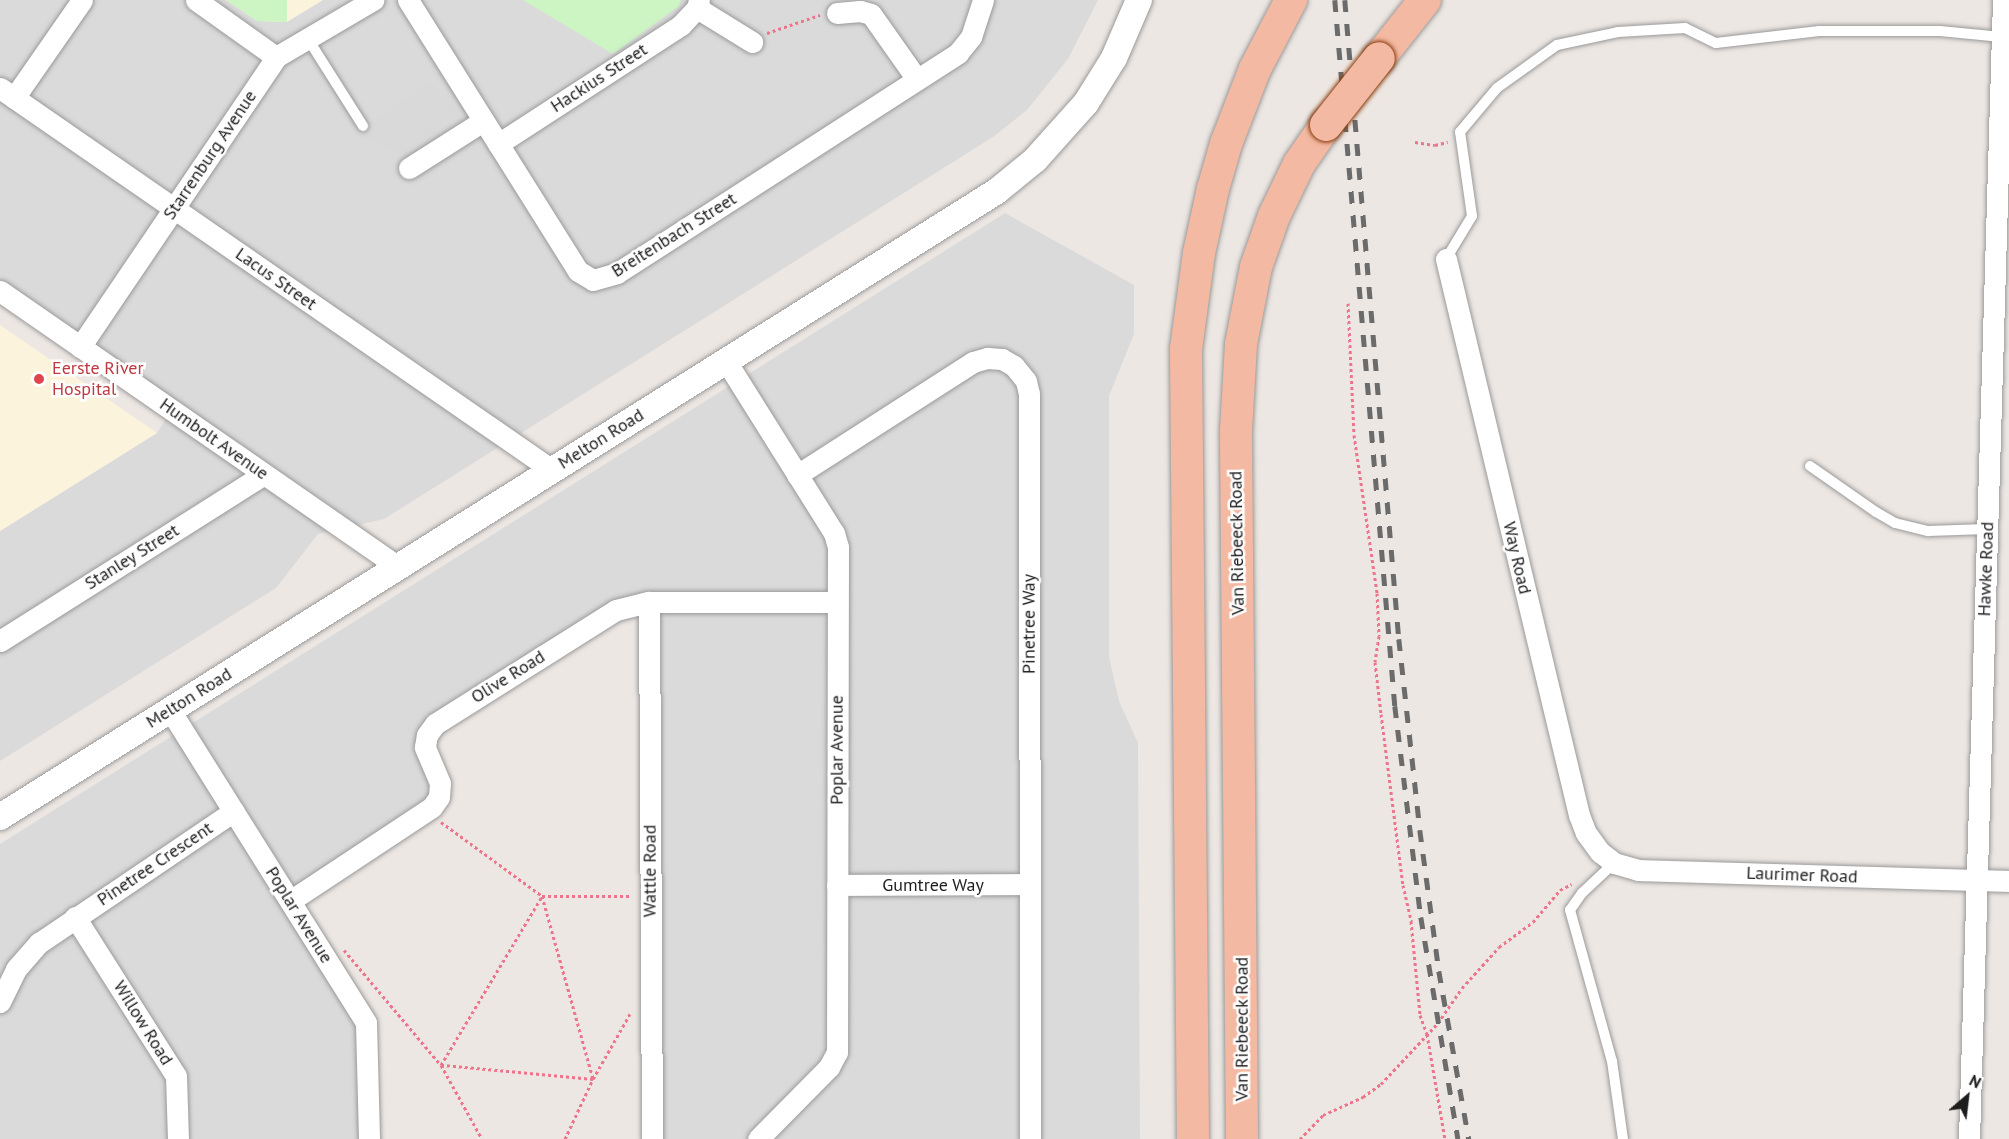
<!DOCTYPE html>
<style>
body{margin:0}
#map{position:relative;width:2009px;height:1139px;overflow:hidden;background:#ede7e3;font-family:"PT Sans",sans-serif}
div>[style]{position:absolute}
.residential>*{inset:0;background:#dbdada}
.education>*{inset:0;background:#fcf3dd}
.park>*{inset:0;background:#cdf4c3}
.parking>*{inset:0;background:#d9d9d9}
.path>*{height:3px;margin-top:-1.5px;transform-origin:0;background:repeating-linear-gradient(90deg,#ed748b 0 3px,transparent 0 6px)}
.roads{filter:drop-shadow(0 0 2px #9a9a9a) drop-shadow(0 0 2px #9a9a9a)}
.service>*{height:10px;margin:-5px;padding:0 5px;transform-origin:5px;border-radius:5px;background:#fff}
.minor>*{height:21px;margin:-10.5px;padding:0 10.5px;transform-origin:10.5px;border-radius:10.5px;background:#fff}
.tertiary>*{height:26px;margin:-13px;padding:0 13px;transform-origin:13px;border-radius:13px;background:#fff}
.primary>*{height:32px;margin:-16px;padding:0 16px;transform-origin:16px;border-radius:16px;background:#f4b9a2}
.rail>*{height:4.5px;margin-top:-2.25px;transform-origin:0;background:repeating-linear-gradient(90deg,#6b6b6b 0 12px,transparent 0 24px)}
.bridges{filter:drop-shadow(0 0 2px #893c0c) drop-shadow(0 0 2px #893c0c)}
.primary-bridge>*{height:32px;margin:-16px;padding:0 16px;transform-origin:16px;border-radius:16px;background:#f4b9a2}
.dots>*{width:16px;height:16px;translate:-50% -50%;box-sizing:border-box;border:3px solid #fff;border-radius:50%}
span{translate:-50% -50%;white-space:nowrap;text-align:center;line-height:1.15;-webkit-text-stroke:5px #fff;paint-order:stroke}
.street-label{font-size:18px;color:#1d1d1d}
.health-label{font-size:18px;color:#be3a42}
.left{translate:0 -50%;text-align:left}
.north{position:absolute;left:1937px;top:1067px;width:60px;height:60px;-webkit-text-stroke:4px #fff;paint-order:stroke;rotate:28deg;font-size:16px;font-weight:700;line-height:24px;text-align:center;color:#1d1d1d}
.north::after{content:'';display:block;margin:auto;width:21px;height:27px;background:#1d1d1d;clip-path:polygon(50% 0,100% 100%,50% 72%,0 100%)}
</style>
<div id="map">
<div class="residential">
<i style="clip-path:polygon(0 0,1098px 0,1068px 59px,1027px 110px,993px 137px,384px 519px,318px 534px,276px 588px,0 761px,0 531px,157px 433px,172px 409px,0 290px)"></i>
<i style="clip-path:polygon(1005px 213px,1134px 285px,1134px 334px,1109px 396px,1109px 657px,1119px 701px,1138px 743px,1140px 1139px,651px 1139px,648px 602px,429px 729px,439px 790px,290px 900px,361px 1014px,368px 1139px,0 1139px,0 844px)"></i>
</div>
<div class="education">
<i style="clip-path:polygon(226px 0,323px 0,287px 22px,257px 21px)"></i>
<i style="clip-path:polygon(0 325px,157px 433px,0 531px)"></i>
</div>
<div class="park">
<i style="clip-path:polygon(226px 0,287px 0,287px 22px,257px 21px)"></i>
<i style="clip-path:polygon(523px 0,681px 0,679px 6px,613px 54px)"></i>
</div>
<div class="parking">
<i style="clip-path:polygon(432px 82px,443px 100px,448px 97px,463px 121px,406px 156px,359px 136px,356px 130px)"></i>
</div>
<div class="path">
<i style="left:767px;top:33px;width:56px;rotate:-18.8deg"></i>
<i style="left:1415px;top:142px;width:20px;rotate:9deg"></i>
<i style="left:1435px;top:145px;width:13px;rotate:-13deg"></i>
<i style="left:1348px;top:303px;width:132px;rotate:87.4deg"></i>
<i style="left:1354px;top:435px;width:160px;rotate:81.7deg"></i>
<i style="left:1377px;top:593px;width:43px;rotate:87.3deg"></i>
<i style="left:1379px;top:636px;width:26px;rotate:99deg"></i>
<i style="left:1375px;top:662px;width:52px;rotate:83.4deg"></i>
<i style="left:1381px;top:714px;width:172px;rotate:82.7deg"></i>
<i style="left:1403px;top:885px;width:37px;rotate:77deg"></i>
<i style="left:1411px;top:921px;width:94px;rotate:84.5deg"></i>
<i style="left:1420px;top:1015px;width:20px;rotate:70deg"></i>
<i style="left:1427px;top:1034px;width:107px;rotate:80.3deg"></i>
<i style="left:441px;top:822px;width:125px;rotate:36.2deg"></i>
<i style="left:542px;top:896px;width:90px"></i>
<i style="left:542px;top:896px;width:190px;rotate:74.4deg"></i>
<i style="left:593px;top:1079px;width:153px;rotate:-174.7deg"></i>
<i style="left:441px;top:1065px;width:197px;rotate:-59.1deg"></i>
<i style="left:344px;top:950px;width:150px;rotate:49.9deg"></i>
<i style="left:441px;top:1065px;width:85px;rotate:61deg"></i>
<i style="left:565px;top:1139px;width:66px;rotate:-65deg"></i>
<i style="left:593px;top:1079px;width:77px;rotate:-60.4deg"></i>
<i style="left:1300px;top:1139px;width:33px;rotate:-46deg"></i>
<i style="left:1323px;top:1115px;width:44px;rotate:-24.2deg"></i>
<i style="left:1363px;top:1097px;width:22px;rotate:-36deg"></i>
<i style="left:1381px;top:1084px;width:83px;rotate:-46.9deg"></i>
<i style="left:1438px;top:1023px;width:42px;rotate:-55.6deg"></i>
<i style="left:1462px;top:988px;width:55px;rotate:-47.9deg"></i>
<i style="left:1499px;top:947px;width:42px;rotate:-36.3deg"></i>
<i style="left:1533px;top:922px;width:42px;rotate:-49.8deg"></i>
<i style="left:1560px;top:890px;width:13px;rotate:-27deg"></i>
</div>
<div class="roads">
<div class="service">
<i style="left:308px;top:39px;width:103px;rotate:57.7deg"></i>
<i style="left:1446px;top:259px;width:50px;rotate:-58.8deg"></i>
<i style="left:1472px;top:216px;width:85px;rotate:-98.1deg"></i>
<i style="left:1460px;top:132px;width:57px;rotate:-49.9deg"></i>
<i style="left:1497px;top:88px;width:74px;rotate:-35.6deg"></i>
<i style="left:1557px;top:45px;width:62px;rotate:-12deg"></i>
<i style="left:1618px;top:32px;width:67px;rotate:-3.4deg"></i>
<i style="left:1685px;top:28px;width:34px;rotate:26deg"></i>
<i style="left:1716px;top:43px;width:104px;rotate:-6.6deg"></i>
<i style="left:1819px;top:31px;width:121px"></i>
<i style="left:1940px;top:31px;width:62px;rotate:5.5deg"></i>
<i style="left:1810px;top:466px;width:80px;rotate:34.9deg"></i>
<i style="left:1876px;top:512px;width:22px;rotate:30deg"></i>
<i style="left:1895px;top:523px;width:34px;rotate:14deg"></i>
<i style="left:1928px;top:531px;width:59px;rotate:-1.9deg"></i>
<i style="left:1614px;top:863px;width:44px;rotate:136.8deg"></i>
<i style="left:1582px;top:893px;width:21px;rotate:125deg"></i>
<i style="left:1570px;top:910px;width:157px;rotate:74.5deg"></i>
<i style="left:1612px;top:1061px;width:79px;rotate:82deg"></i>
</div>
<div class="minor">
<i style="left:196px;top:0;width:98px;rotate:35.5deg"></i>
<i style="left:408px;top:0;width:320px;rotate:57.9deg"></i>
<i style="left:578px;top:271px;width:17px;rotate:31deg"></i>
<i style="left:593px;top:280px;width:25px;rotate:-16deg"></i>
<i style="left:617px;top:273px;width:406px;rotate:-32.8deg"></i>
<i style="left:958px;top:53px;width:21px;rotate:-51deg"></i>
<i style="left:971px;top:37px;width:39px;rotate:-72deg"></i>
<i style="left:697px;top:8px;width:65px;rotate:31.7deg"></i>
<i style="left:837px;top:13px;width:23px;rotate:-5deg"></i>
<i style="left:860px;top:11px;width:11px;rotate:15deg"></i>
<i style="left:871px;top:14px;width:78px;rotate:54.9deg"></i>
<i style="left:0;top:88px;width:671px;rotate:34.68deg"></i>
<i style="left:14px;top:98px;width:119px;rotate:-55.2deg"></i>
<i style="left:498px;top:144px;width:218px;rotate:-33deg"></i>
<i style="left:681px;top:25px;width:23px;rotate:-47deg"></i>
<i style="left:697px;top:8px;width:8px;rotate:-76deg"></i>
<i style="left:409px;top:168px;width:88px;rotate:-32.4deg"></i>
<i style="left:1446px;top:259px;width:572px;rotate:76.55deg"></i>
<i style="left:1579px;top:815px;width:19px;rotate:69deg"></i>
<i style="left:1586px;top:833px;width:24px;rotate:54deg"></i>
<i style="left:1600px;top:852px;width:18px;rotate:38deg"></i>
<i style="left:1614px;top:863px;width:25px;rotate:16deg"></i>
<i style="left:1638px;top:870px;width:371px;rotate:1.7deg"></i>
<i style="left:0;top:291px;width:484px;rotate:34.7deg"></i>
<i style="left:80px;top:347px;width:350px;rotate:-55.9deg"></i>
<i style="left:276px;top:57px;width:113px;rotate:-30.4deg"></i>
<i style="left:726px;top:361px;width:203px;rotate:57.9deg"></i>
<i style="left:834px;top:533px;width:15px;rotate:74deg"></i>
<i style="left:838px;top:547px;width:505px;rotate:90.11deg"></i>
<i style="left:837px;top:1052px;width:17px;rotate:118deg"></i>
<i style="left:829px;top:1067px;width:101px;rotate:134.6deg"></i>
<i style="left:797px;top:475px;width:209px;rotate:-32.7deg"></i>
<i style="left:973px;top:362px;width:15px;rotate:-16deg"></i>
<i style="left:987px;top:358px;width:15px;rotate:4deg"></i>
<i style="left:1002px;top:359px;width:14px;rotate:30deg"></i>
<i style="left:1014px;top:366px;width:19px;rotate:51deg"></i>
<i style="left:1026px;top:381px;width:13px;rotate:77deg"></i>
<i style="left:1029px;top:394px;width:745px;rotate:89.92deg"></i>
<i style="left:649px;top:602px;width:537px;rotate:89.68deg"></i>
<i style="left:0;top:641px;width:312px;rotate:-32.3deg"></i>
<i style="left:170px;top:710px;width:369px;rotate:57.9deg"></i>
<i style="left:366px;top:1023px;width:116px;rotate:88.5deg"></i>
<i style="left:837px;top:885px;width:192px;rotate:-0.3deg"></i>
<i style="left:290px;top:901px;width:170px;rotate:-33.5deg"></i>
<i style="left:432px;top:807px;width:12px;rotate:-55deg"></i>
<i style="left:439px;top:797px;width:14px;rotate:-86deg"></i>
<i style="left:440px;top:783px;width:39px;rotate:-113deg"></i>
<i style="left:425px;top:747px;width:12px;rotate:-81deg"></i>
<i style="left:427px;top:735px;width:14px;rotate:-54deg"></i>
<i style="left:435px;top:724px;width:214px;rotate:-32.2deg"></i>
<i style="left:616px;top:610px;width:34px;rotate:-14deg"></i>
<i style="left:649px;top:602px;width:188px"></i>
<i style="left:75px;top:917px;width:188px;rotate:57.6deg"></i>
<i style="left:176px;top:1076px;width:63px;rotate:88.2deg"></i>
<i style="left:0;top:1002px;width:37px;rotate:-64deg"></i>
<i style="left:16px;top:969px;width:35px;rotate:-49deg"></i>
<i style="left:39px;top:943px;width:235px;rotate:-34.1deg"></i>
<i style="left:1969px;top:1139px;width:1140px;rotate:-88.29deg"></i>
</div>
<div class="tertiary">
<i style="left:0;top:817px;width:1177px;rotate:-32.12deg"></i>
<i style="left:997px;top:191px;width:49px;rotate:-39.2deg"></i>
<i style="left:1035px;top:160px;width:76px;rotate:-48.2deg"></i>
<i style="left:1086px;top:103px;width:53px;rotate:-58.1deg"></i>
<i style="left:1114px;top:58px;width:63px;rotate:-66.7deg"></i>
</div>
<div class="primary">
<i style="left:1379px;top:58px;width:74px;rotate:-51.6deg"></i>
<i style="left:1193px;top:1139px;width:790px;rotate:-90.51deg"></i>
<i style="left:1186px;top:349px;width:97px;rotate:-82.3deg"></i>
<i style="left:1199px;top:253px;width:66px;rotate:-77.7deg"></i>
<i style="left:1213px;top:189px;width:47px;rotate:-73.9deg"></i>
<i style="left:1226px;top:144px;width:80px;rotate:-68.9deg"></i>
<i style="left:1255px;top:69px;width:78px;rotate:-62.4deg"></i>
<i style="left:1242px;top:1139px;width:708px;rotate:-90.49deg"></i>
<i style="left:1236px;top:431px;width:87px;rotate:-86.7deg"></i>
<i style="left:1241px;top:344px;width:78px;rotate:-79deg"></i>
<i style="left:1256px;top:267px;width:54px;rotate:-70.6deg"></i>
<i style="left:1274px;top:216px;width:58px;rotate:-64.3deg"></i>
<i style="left:1299px;top:164px;width:47px;rotate:-55.3deg"></i>
</div>
</div>
<div class="rail">
<i style="left:1335px;top:0;width:709px;rotate:85.14deg"></i>
<i style="left:1395px;top:706px;width:213px;rotate:83deg"></i>
<i style="left:1421px;top:917px;width:225px;rotate:80.5deg"></i>
<i style="left:1345px;top:0;width:641px;rotate:85.17deg"></i>
<i style="left:1399px;top:639px;width:192px;rotate:83.7deg"></i>
<i style="left:1420px;top:830px;width:142px;rotate:82.3deg"></i>
<i style="left:1439px;top:971px;width:171px;rotate:79.9deg"></i>
</div>
<div class="bridges">
<div class="primary-bridge">
<i style="left:1326px;top:125px;width:85px;rotate:-51.7deg"></i>
</div>
</div>
<div class="dots">
<i style="left:39px;top:379px;background:#e0444e"></i>
</div>
<div class="street-label">
<span style="left:599px;top:78px;rotate:-33deg">Hackius Street</span>
<span style="left:210px;top:155px;rotate:-56deg">Starrenburg Avenue</span>
<span style="left:674px;top:235px;rotate:-32deg">Breitenbach Street</span>
<span style="left:276px;top:279px;rotate:35deg">Lacus Street</span>
<span style="left:214px;top:439px;rotate:35deg">Humbolt Avenue</span>
<span style="left:601px;top:439px;rotate:-32deg">Melton Road</span>
<span style="left:1237px;top:543px;rotate:-91deg">Van Riebeeck Road</span>
<span style="left:132px;top:557px;rotate:-32deg">Stanley Street</span>
<span style="left:1517px;top:558px;rotate:77deg">Way Road</span>
<span style="left:1986px;top:569px;rotate:-88deg">Hawke Road</span>
<span style="left:1029px;top:624px;rotate:-90deg">Pinetree Way</span>
<span style="left:508px;top:677px;rotate:-32deg">Olive Road</span>
<span style="left:189px;top:698px;rotate:-32deg">Melton Road</span>
<span style="left:837px;top:750px;rotate:-90deg">Poplar Avenue</span>
<span style="left:155px;top:864px;rotate:-34deg">Pinetree Crescent</span>
<span style="left:650px;top:871px;rotate:-90deg">Wattle Road</span>
<span style="left:1802px;top:875px;rotate:2deg">Laurimer Road</span>
<span style="left:933px;top:885px">Gumtree Way</span>
<span style="left:299px;top:915px;rotate:58deg">Poplar Avenue</span>
<span style="left:143px;top:1023px;rotate:58deg">Willow Road</span>
<span style="left:1242px;top:1029px;rotate:-90deg">Van Riebeeck Road</span>
</div>
<div class="health-label">
<span class="left" style="left:52px;top:379px">Eerste River<br>Hospital</span>
</div>
<div class="north">N</div>
</div>
